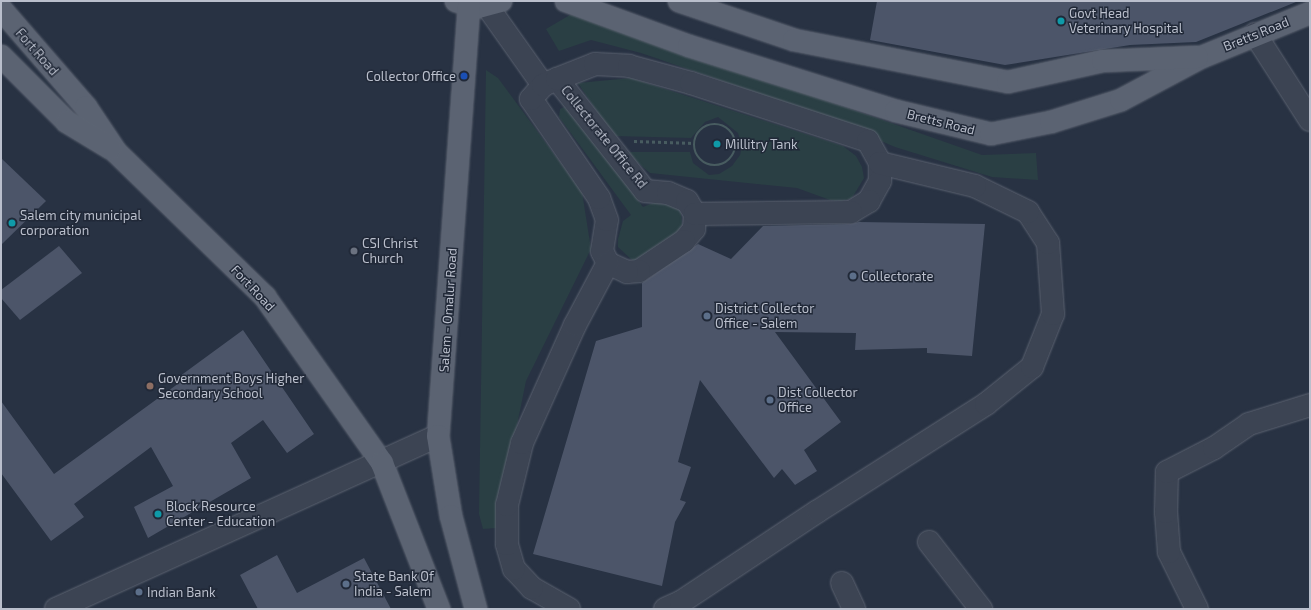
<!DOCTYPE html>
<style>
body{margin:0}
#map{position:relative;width:1311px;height:610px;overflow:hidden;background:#283243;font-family:"Exo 2",sans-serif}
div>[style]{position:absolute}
.green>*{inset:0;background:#2a3f44}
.building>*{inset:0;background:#4c5569}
.path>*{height:2.5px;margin-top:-1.25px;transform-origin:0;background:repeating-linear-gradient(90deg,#485c60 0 3px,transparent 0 6px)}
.path>.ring{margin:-1.25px;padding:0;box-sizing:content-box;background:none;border:2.5px solid #485c60;border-radius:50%}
.roads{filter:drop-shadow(0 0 1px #5b6270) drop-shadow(0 0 1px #5b6270)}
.minor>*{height:22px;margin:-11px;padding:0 11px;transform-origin:11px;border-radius:11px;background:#3c4453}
.major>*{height:22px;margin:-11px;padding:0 11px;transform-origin:11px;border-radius:11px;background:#5b6372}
.dots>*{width:11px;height:11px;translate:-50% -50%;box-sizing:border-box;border:2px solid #212938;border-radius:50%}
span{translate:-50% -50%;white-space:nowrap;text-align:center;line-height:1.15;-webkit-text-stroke:3px #212938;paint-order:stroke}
.poi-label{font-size:13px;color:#babfcc}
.left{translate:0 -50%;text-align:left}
.right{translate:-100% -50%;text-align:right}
.street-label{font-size:13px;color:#babfcc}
.frame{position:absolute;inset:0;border:2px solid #babfcc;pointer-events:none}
</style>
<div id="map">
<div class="green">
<i style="clip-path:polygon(575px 12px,982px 155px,1036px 153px,1038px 180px,992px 177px,895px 147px,816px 113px,641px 53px,591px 40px,559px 51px,546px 29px)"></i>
<i style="clip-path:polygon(486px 70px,498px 78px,582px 192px,591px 249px,526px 381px,496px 528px,483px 529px,479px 514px)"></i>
<i style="clip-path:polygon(631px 78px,843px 146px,856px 156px,862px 167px,864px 178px,852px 198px,842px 201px,830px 200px,797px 188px,650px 173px,625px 152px,690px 152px,693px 163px,709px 175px,719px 174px,732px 166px,740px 155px,742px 146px,738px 133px,718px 117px,705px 122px,691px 138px,613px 136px,578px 83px)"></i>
<i style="clip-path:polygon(568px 105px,643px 207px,663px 199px,676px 206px,681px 212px,682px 225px,678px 233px,643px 260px,633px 261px,618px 247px,618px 239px,623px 221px,631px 215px,559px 117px,560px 109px)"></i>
</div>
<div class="building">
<i style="clip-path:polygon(877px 1px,1295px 1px,1296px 2px,1196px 42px,1130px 45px,1005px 65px,870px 40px)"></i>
<i style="clip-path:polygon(1px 158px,46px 201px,1px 245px)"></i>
<i style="clip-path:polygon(859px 222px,985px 224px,972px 356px,927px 353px,927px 348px,855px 350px,856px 333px,775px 332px,841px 422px,804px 450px,817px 471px,795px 485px,782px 469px,774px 478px,700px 380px,678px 462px,691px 467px,680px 500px,686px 502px,675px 522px,662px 586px,533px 554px,596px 341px,642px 327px,642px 283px,698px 244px,731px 259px,763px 226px,851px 224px)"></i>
<i style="clip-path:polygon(59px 246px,82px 273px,20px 320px,1px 298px,1px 290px)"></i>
<i style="clip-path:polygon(243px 330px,314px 434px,287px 453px,263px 420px,231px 443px,251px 478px,148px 538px,134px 507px,173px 486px,151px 447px,74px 504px,84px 517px,51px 541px,1px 473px,1px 401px,54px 474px,179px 383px,176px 379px)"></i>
<i style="clip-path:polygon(277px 555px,297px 593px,364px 558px,391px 609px,258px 609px,240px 575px)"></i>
</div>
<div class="path">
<i class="ring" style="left:694px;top:124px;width:39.5px;height:39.5px"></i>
<i style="left:634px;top:141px;width:61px;rotate:1.9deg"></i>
</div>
<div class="roads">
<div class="minor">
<i style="left:487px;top:6px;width:97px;rotate:54.7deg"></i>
<i style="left:1255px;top:34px;width:102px;rotate:57.4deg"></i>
<i style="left:557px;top:79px;width:142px;rotate:51.8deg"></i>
<i style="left:645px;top:191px;width:23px;rotate:5deg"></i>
<i style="left:668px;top:193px;width:21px;rotate:23deg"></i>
<i style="left:687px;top:201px;width:15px;rotate:58deg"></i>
<i style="left:695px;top:214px;width:15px;rotate:94deg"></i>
<i style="left:694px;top:229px;width:16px;rotate:130deg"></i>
<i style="left:684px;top:241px;width:54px;rotate:146.3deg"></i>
<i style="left:639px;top:271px;width:12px;rotate:175deg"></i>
<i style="left:627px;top:272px;width:21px;rotate:-155deg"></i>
<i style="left:608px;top:263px;width:13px;rotate:-117deg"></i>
<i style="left:602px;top:251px;width:31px;rotate:-81deg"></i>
<i style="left:607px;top:220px;width:23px;rotate:-110deg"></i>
<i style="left:599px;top:198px;width:120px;rotate:-124.5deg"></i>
<i style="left:531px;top:99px;width:18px;rotate:-49deg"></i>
<i style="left:543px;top:85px;width:15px;rotate:-23deg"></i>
<i style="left:557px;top:79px;width:41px;rotate:-21.5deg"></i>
<i style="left:595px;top:64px;width:34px;rotate:3deg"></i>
<i style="left:629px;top:66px;width:64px;rotate:15.3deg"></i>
<i style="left:691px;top:83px;width:186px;rotate:18.1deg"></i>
<i style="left:868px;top:141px;width:25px;rotate:61deg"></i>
<i style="left:880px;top:163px;width:18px;rotate:90deg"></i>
<i style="left:880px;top:181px;width:23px;rotate:119deg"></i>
<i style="left:869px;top:201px;width:21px;rotate:149deg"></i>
<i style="left:851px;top:212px;width:156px;rotate:179.3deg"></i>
<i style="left:929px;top:542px;width:85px;rotate:52.2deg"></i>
<i style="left:842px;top:583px;width:29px;rotate:65deg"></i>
<i style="left:56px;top:609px;width:419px;rotate:-24.4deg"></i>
<i style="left:569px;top:609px;width:43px;rotate:-150.4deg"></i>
<i style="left:532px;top:588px;width:26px;rotate:-133deg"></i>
<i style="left:514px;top:569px;width:26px;rotate:-106deg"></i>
<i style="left:507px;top:544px;width:39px;rotate:-90deg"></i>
<i style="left:507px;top:505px;width:64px;rotate:-76.4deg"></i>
<i style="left:522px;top:443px;width:129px;rotate:-65.8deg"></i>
<i style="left:575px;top:325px;width:70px;rotate:-62deg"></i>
<i style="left:665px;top:609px;width:17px;rotate:-24deg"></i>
<i style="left:681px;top:602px;width:164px;rotate:-33.6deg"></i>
<i style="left:818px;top:511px;width:199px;rotate:-32.5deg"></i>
<i style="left:986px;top:404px;width:59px;rotate:-38.8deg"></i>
<i style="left:1032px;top:367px;width:57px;rotate:-68.4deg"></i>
<i style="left:1053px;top:314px;width:71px;rotate:-94deg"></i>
<i style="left:1048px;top:243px;width:37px;rotate:-123deg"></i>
<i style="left:1028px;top:212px;width:59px;rotate:-153.9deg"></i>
<i style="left:975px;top:186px;width:98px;rotate:-166.4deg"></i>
<i style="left:1197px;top:609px;width:64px;rotate:-116.2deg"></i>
<i style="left:1169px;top:552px;width:40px;rotate:-94.3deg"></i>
<i style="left:1166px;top:512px;width:40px;rotate:-88.6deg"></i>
<i style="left:1167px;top:472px;width:53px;rotate:-27.1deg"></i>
<i style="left:1214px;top:448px;width:42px;rotate:-34.4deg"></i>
<i style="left:1249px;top:424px;width:64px;rotate:-17.3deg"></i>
</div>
<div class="major">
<i style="left:456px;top:1px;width:23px;rotate:15deg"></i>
<i style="left:478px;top:7px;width:24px;rotate:-15deg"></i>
<i style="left:566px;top:1px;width:131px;rotate:20.1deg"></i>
<i style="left:689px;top:46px;width:217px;rotate:17.4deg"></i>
<i style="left:896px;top:111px;width:98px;rotate:13.6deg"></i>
<i style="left:991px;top:134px;width:61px;rotate:-11.3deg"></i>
<i style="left:1051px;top:122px;width:73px;rotate:-17.4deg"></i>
<i style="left:1121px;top:100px;width:92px;rotate:-28deg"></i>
<i style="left:1202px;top:57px;width:117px;rotate:-22.2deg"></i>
<i style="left:679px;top:1px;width:121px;rotate:18.7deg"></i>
<i style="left:794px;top:40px;width:218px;rotate:11.1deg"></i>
<i style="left:1008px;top:82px;width:97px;rotate:-12.5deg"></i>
<i style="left:1103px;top:61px;width:94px;rotate:-2.4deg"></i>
<i style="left:469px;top:6px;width:431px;rotate:94.1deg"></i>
<i style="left:438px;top:436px;width:81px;rotate:80.8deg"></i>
<i style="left:451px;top:516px;width:96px;rotate:75deg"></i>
<i style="left:1px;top:9px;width:130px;rotate:49.1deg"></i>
<i style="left:86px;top:107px;width:54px;rotate:56.3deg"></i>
<i style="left:116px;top:152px;width:208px;rotate:44.2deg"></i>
<i style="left:265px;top:297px;width:203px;rotate:54.8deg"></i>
<i style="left:382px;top:463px;width:157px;rotate:68.7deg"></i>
<i style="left:1px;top:56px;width:93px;rotate:45deg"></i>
<i style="left:67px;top:122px;width:50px;rotate:31.2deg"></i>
</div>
</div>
<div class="dots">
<i style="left:1061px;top:21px;background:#0f9aa8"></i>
<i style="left:464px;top:76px;background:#1a4fb4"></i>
<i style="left:717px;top:144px;background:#0f9aa8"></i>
<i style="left:12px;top:223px;background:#0f9aa8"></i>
<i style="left:354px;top:251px;background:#6b7280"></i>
<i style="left:853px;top:276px;background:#5c6f8a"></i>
<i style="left:707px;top:316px;background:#5c6f8a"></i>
<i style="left:150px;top:386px;background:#8d6e63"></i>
<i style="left:770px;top:400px;background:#5c6f8a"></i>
<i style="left:158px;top:514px;background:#0f9aa8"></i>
<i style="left:346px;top:584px;background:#5c6f8a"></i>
<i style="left:139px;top:592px;background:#5c6f8a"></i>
</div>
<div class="poi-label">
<span class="left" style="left:1069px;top:21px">Govt Head<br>Veterinary Hospital</span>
<span class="right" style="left:456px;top:76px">Collector Office</span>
<span class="left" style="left:725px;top:144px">Millitry Tank</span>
<span class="left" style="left:20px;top:223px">Salem city municipal<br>corporation</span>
<span class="left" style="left:362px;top:251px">CSI Christ<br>Church</span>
<span class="left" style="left:861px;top:276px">Collectorate</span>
<span class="left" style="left:715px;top:316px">District Collector<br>Office - Salem</span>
<span class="left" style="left:158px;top:386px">Government Boys Higher<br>Secondary School</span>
<span class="left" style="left:778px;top:400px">Dist Collector<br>Office</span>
<span class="left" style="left:166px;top:514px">Block Resource<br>Center - Education</span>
<span class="left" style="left:354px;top:584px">State Bank Of<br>India - Salem</span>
<span class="left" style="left:147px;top:592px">Indian Bank</span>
</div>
<div class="street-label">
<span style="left:1256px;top:34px;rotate:-22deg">Bretts Road</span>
<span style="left:37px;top:52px;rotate:49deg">Fort Road</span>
<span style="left:941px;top:122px;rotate:14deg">Bretts Road</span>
<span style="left:604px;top:137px;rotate:51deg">Collectorate Office Rd</span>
<span style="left:253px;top:288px;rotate:47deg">Fort Road</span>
<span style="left:448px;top:310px;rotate:-86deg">Salem - Omalur Road</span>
</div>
<div class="frame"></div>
</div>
